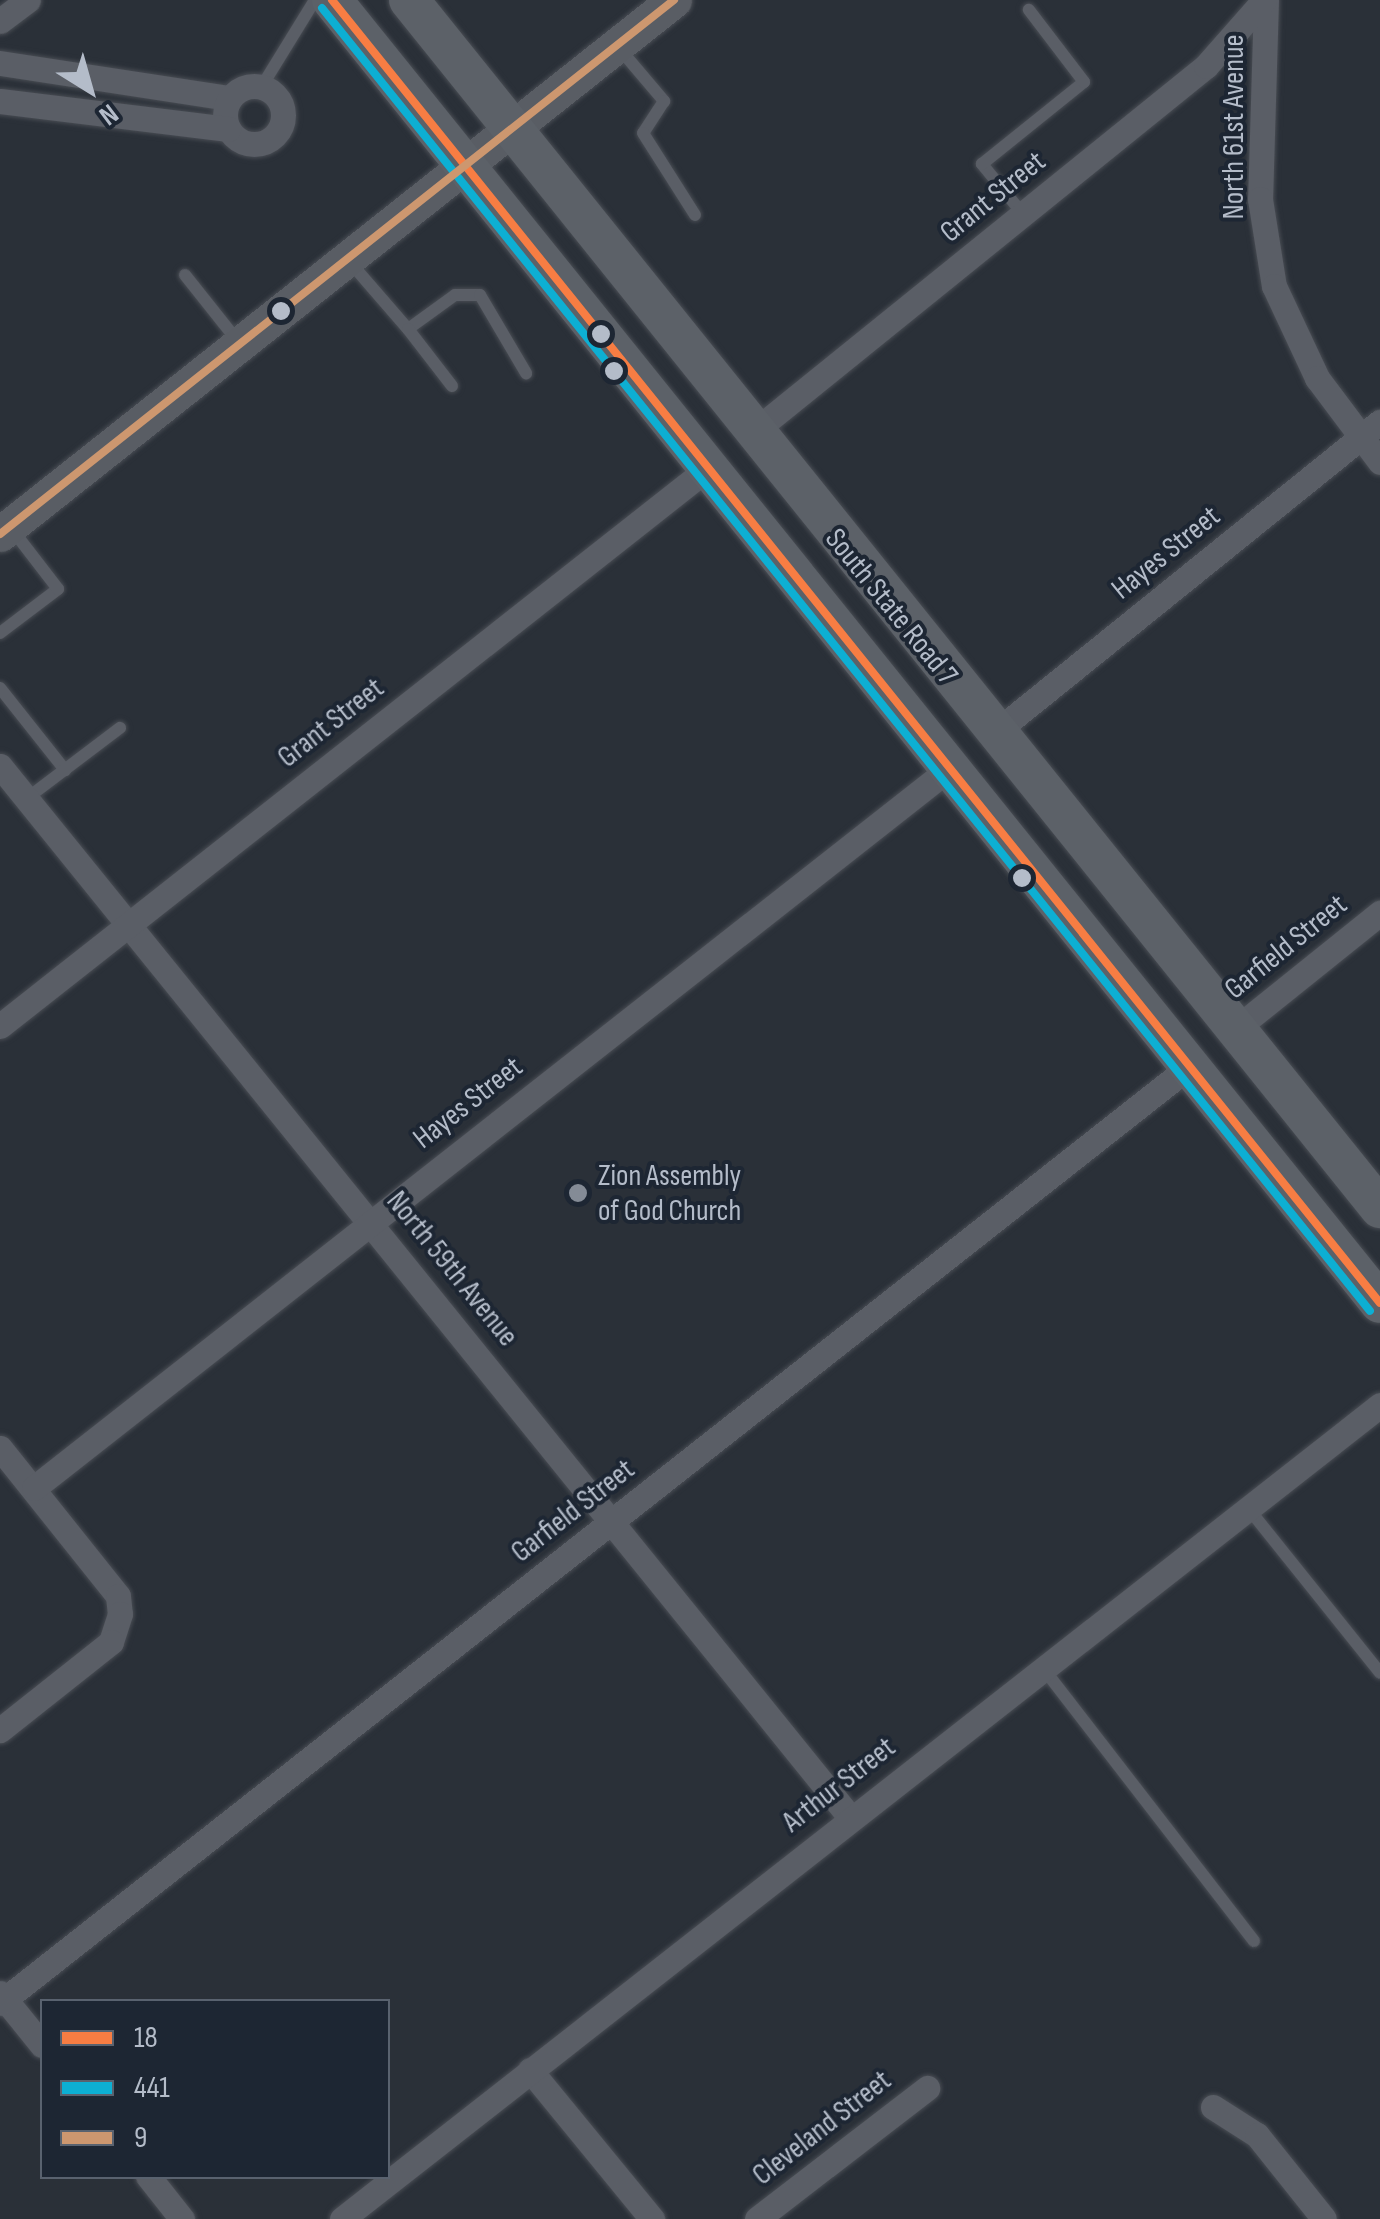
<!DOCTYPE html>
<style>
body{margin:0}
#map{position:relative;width:1380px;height:2219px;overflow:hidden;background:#2a3038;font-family:"Sofia Sans Condensed",sans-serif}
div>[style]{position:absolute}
.roads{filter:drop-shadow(0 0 2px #484c53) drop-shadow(0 0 2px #484c53)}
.lane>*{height:12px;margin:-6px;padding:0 6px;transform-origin:6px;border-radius:6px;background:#5a5e66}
.street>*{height:25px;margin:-12.5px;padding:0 12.5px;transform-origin:12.5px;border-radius:12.5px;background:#5a5e66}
.street>.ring{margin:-12.5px;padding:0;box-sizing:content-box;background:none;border:25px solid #5a5e66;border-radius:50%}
.secondary>*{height:35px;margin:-17.5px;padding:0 17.5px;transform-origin:17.5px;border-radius:17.5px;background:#595d64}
.primary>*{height:40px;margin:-20px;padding:0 20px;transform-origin:20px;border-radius:20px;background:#5c6168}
.bus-1>*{height:8px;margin:-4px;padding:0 4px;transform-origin:4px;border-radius:4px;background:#f77d43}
.bus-2>*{height:8px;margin:-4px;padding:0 4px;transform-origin:4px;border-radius:4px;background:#0dafd3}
.bus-3>*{height:8px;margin:-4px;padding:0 4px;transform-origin:4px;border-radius:4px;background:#cd976f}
.dots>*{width:28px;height:28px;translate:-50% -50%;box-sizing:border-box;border:5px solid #1d2633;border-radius:50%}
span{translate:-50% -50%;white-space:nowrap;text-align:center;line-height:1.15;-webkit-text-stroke:8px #1d2633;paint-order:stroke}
.street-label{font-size:30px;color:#b4bcc9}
.poi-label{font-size:30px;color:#b4bcc9}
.left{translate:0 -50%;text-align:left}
.legend{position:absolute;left:40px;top:1999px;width:350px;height:180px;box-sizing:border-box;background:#1d2633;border:2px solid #59626f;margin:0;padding:12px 18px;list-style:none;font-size:30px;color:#b4bcc9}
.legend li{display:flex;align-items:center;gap:20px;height:50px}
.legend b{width:50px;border:2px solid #59626f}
.north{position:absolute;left:40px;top:40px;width:100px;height:100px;-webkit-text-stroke:8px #1d2633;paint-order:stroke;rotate:143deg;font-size:28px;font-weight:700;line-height:40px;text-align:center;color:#b4bcc9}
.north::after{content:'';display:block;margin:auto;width:35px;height:45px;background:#b4bcc9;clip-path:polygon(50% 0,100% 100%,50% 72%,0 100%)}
</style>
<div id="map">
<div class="roads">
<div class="lane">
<i style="left:619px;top:48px;width:70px;rotate:49.7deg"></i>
<i style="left:664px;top:101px;width:38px;rotate:123deg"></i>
<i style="left:643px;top:133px;width:97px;rotate:57.6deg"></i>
<i style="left:262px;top:86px;width:101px;rotate:-58.4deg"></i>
<i style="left:1023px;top:214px;width:65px;rotate:-129.4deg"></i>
<i style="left:982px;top:164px;width:131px;rotate:-38.8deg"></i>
<i style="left:1084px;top:82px;width:91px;rotate:-127.4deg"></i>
<i style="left:349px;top:261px;width:90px;rotate:49.1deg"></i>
<i style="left:408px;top:329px;width:58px;rotate:-35.9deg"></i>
<i style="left:455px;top:295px;width:25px"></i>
<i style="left:480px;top:295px;width:91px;rotate:59.5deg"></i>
<i style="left:185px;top:275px;width:87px;rotate:51.5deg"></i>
<i style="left:408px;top:329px;width:72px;rotate:52.3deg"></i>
<i style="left:0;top:633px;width:73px;rotate:-37.2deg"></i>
<i style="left:58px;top:589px;width:77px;rotate:-127.6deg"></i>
<i style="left:0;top:688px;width:105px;rotate:51.6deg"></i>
<i style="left:26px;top:799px;width:118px;rotate:-37.1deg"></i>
<i style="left:1248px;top:1508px;width:211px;rotate:51.3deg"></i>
<i style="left:1043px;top:1668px;width:345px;rotate:52.3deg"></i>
</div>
<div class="street">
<i style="left:1266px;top:0;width:199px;rotate:91.7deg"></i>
<i style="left:1260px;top:199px;width:88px;rotate:80.9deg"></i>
<i style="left:1274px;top:286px;width:102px;rotate:64.9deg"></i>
<i style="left:1317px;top:378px;width:105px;rotate:53.1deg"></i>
<i style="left:0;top:21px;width:35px;rotate:-37deg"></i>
<i style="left:0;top:63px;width:232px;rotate:8.7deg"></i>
<i class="ring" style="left:225px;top:86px;width:33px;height:33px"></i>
<i style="left:0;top:101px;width:230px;rotate:7deg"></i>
<i style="left:752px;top:433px;width:584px;rotate:-38.95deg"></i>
<i style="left:1206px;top:66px;width:88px;rotate:-48.7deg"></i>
<i style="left:993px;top:734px;width:497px;rotate:-38.9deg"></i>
<i style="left:0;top:766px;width:1352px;rotate:51.04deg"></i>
<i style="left:0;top:1026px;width:895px;rotate:-38.24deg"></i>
<i style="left:1233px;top:1031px;width:189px;rotate:-38.8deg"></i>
<i style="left:0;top:1448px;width:189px;rotate:51.4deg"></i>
<i style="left:118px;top:1596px;width:18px;rotate:84deg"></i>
<i style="left:120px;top:1614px;width:29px;rotate:108deg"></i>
<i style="left:111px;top:1642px;width:142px;rotate:141.6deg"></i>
<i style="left:34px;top:1488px;width:1159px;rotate:-38.17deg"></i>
<i style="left:0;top:1993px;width:67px;rotate:51.1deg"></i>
<i style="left:0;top:2003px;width:1510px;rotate:-38.22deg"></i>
<i style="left:530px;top:2070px;width:193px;rotate:50.7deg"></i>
<i style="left:1213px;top:2107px;width:52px;rotate:32.5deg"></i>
<i style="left:1257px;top:2135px;width:107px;rotate:51.4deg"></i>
<i style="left:148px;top:2176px;width:55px;rotate:51.7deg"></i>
<i style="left:342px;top:2219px;width:1319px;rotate:-38.1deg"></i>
<i style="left:757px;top:2219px;width:215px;rotate:-37.6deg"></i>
</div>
<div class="secondary">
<i style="left:0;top:534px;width:860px;rotate:-38.39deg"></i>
</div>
<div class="primary">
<i style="left:332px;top:0;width:1672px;rotate:51.19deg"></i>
<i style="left:409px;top:0;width:1550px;rotate:51.21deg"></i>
</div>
</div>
<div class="bus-1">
<i style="left:332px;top:0;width:1672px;rotate:51.19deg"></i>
</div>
<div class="bus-2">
<i style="left:322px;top:8px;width:1672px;rotate:51.19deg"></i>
</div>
<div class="bus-3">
<i style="left:0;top:534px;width:860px;rotate:-38.39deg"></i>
</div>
<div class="dots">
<i style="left:281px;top:311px;background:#b4bcc9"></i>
<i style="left:601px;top:334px;background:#b4bcc9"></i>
<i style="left:614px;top:371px;background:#b4bcc9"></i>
<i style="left:1022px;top:878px;background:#b4bcc9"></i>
<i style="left:578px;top:1193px;background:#848b96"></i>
</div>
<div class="street-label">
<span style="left:1234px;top:127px;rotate:-90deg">North 61st Avenue</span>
<span style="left:993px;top:197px;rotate:-39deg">Grant Street</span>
<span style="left:1166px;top:553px;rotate:-39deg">Hayes Street</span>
<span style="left:891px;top:607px;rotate:51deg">South State Road 7</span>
<span style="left:331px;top:723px;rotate:-38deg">Grant Street</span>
<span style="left:1286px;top:947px;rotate:-39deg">Garfield Street</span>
<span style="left:468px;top:1103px;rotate:-38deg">Hayes Street</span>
<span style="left:452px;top:1269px;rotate:51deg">North 59th Avenue</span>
<span style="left:573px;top:1511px;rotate:-38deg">Garfield Street</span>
<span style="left:839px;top:1785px;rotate:-38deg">Arthur Street</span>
<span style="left:822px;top:2128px;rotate:-38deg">Cleveland Street</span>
</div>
<div class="poi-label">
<span class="left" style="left:598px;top:1193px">Zion Assembly<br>of God Church</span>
</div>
<ul class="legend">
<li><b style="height:12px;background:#f77d43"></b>18</li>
<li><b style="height:12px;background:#0dafd3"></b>441</li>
<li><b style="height:12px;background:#cd976f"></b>9</li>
</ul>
<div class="north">N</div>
</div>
